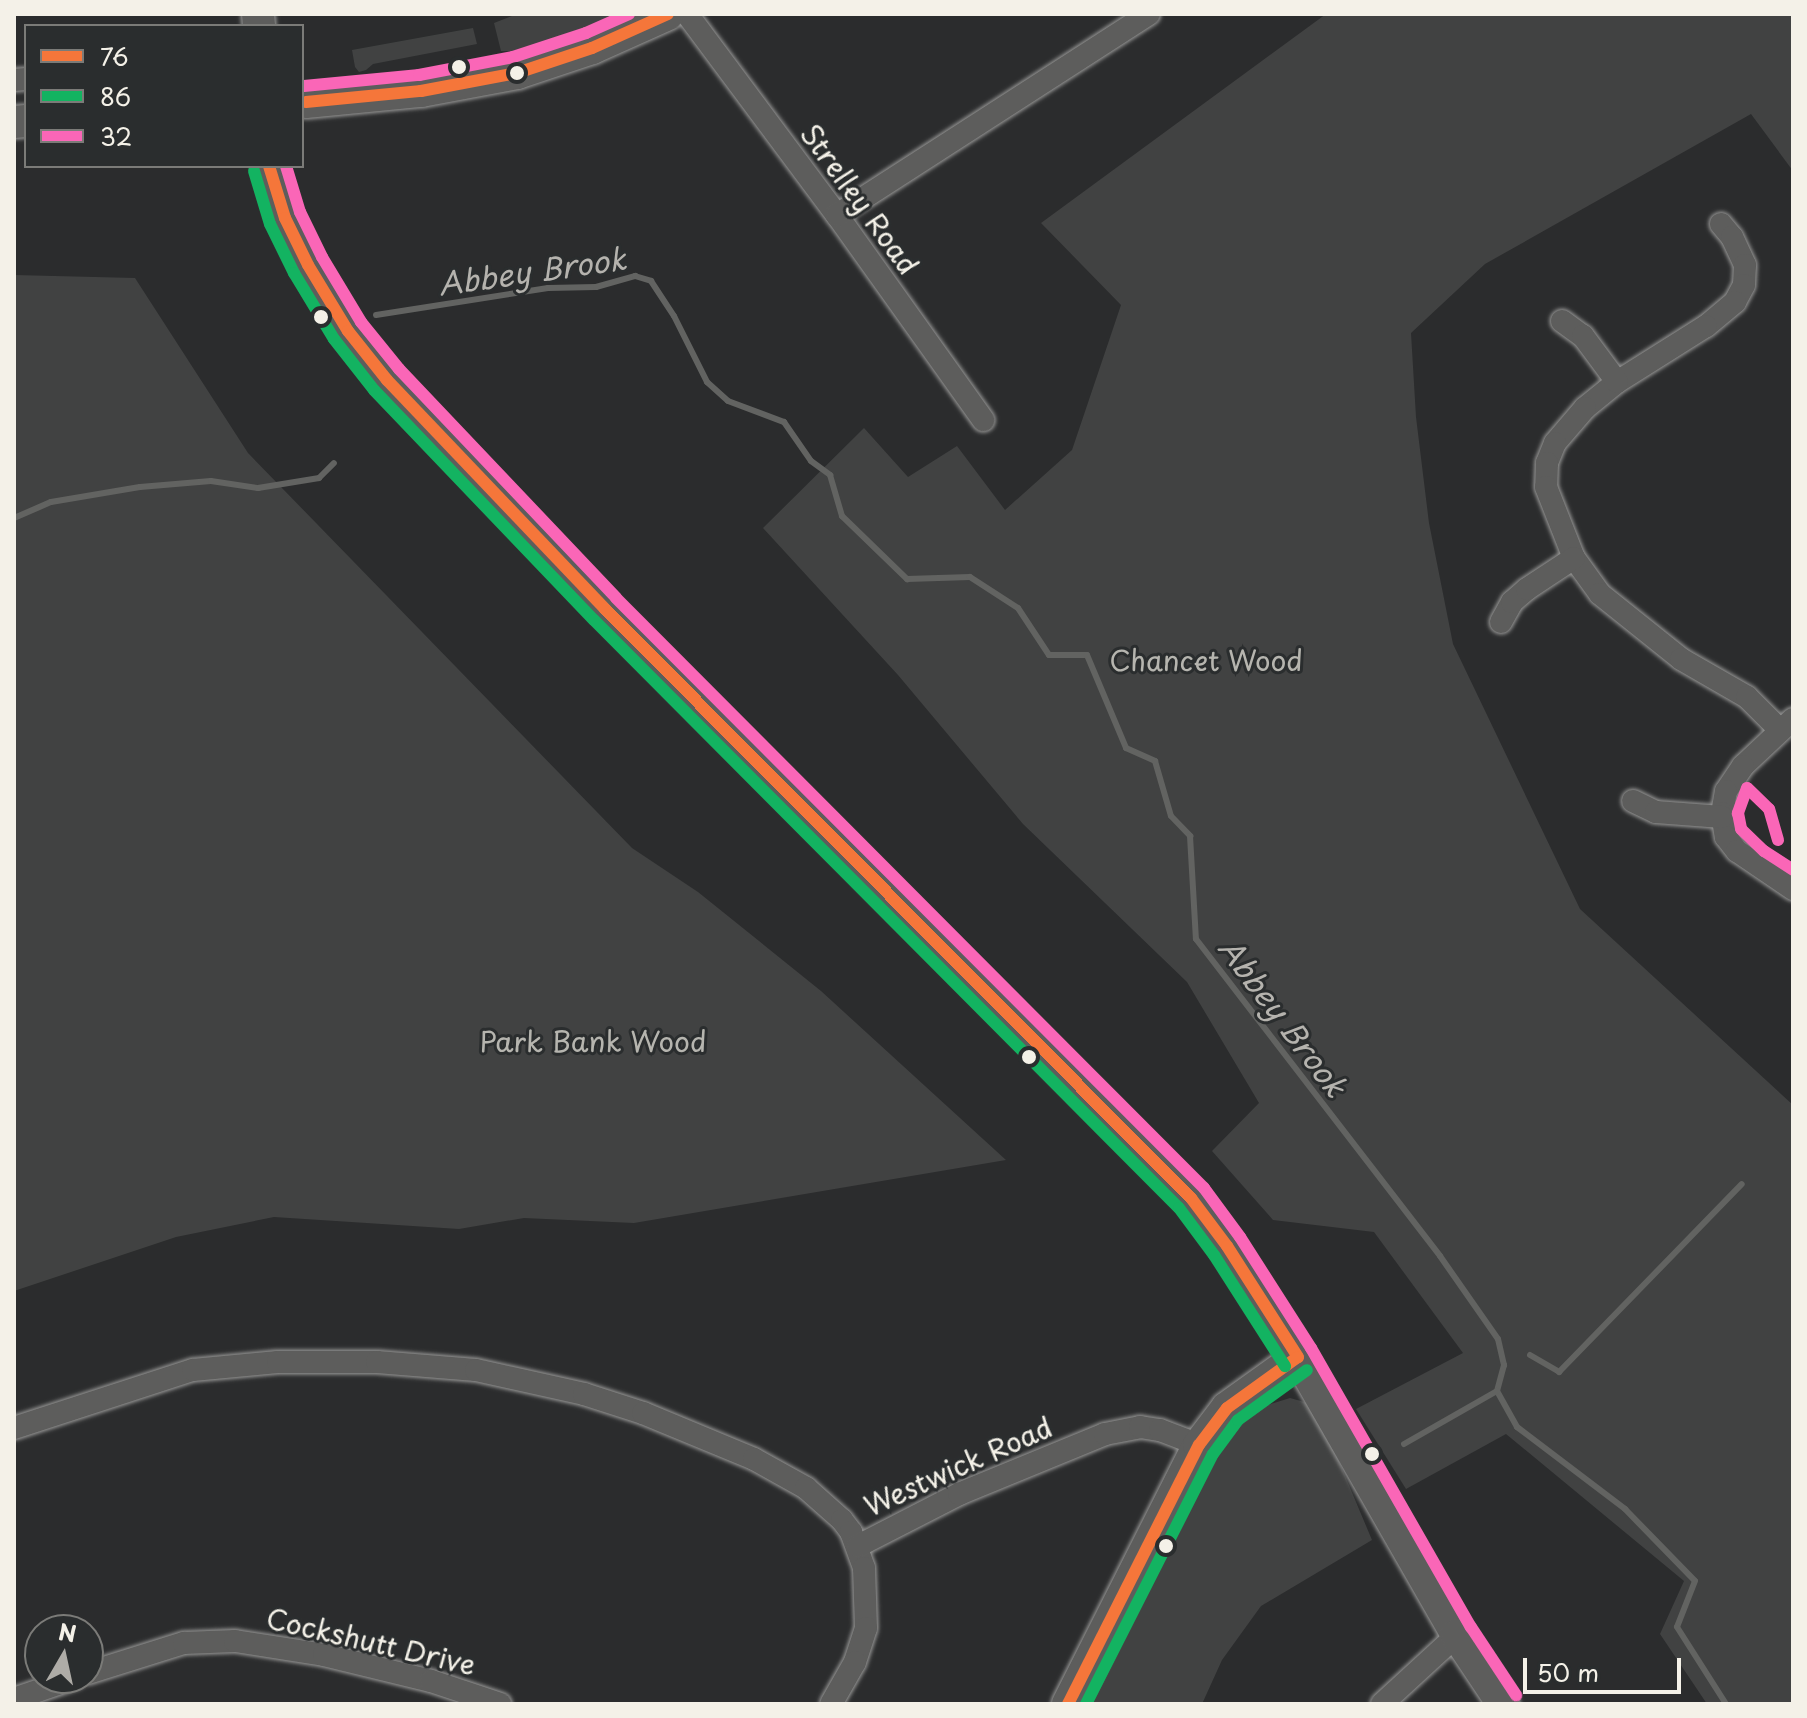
<!DOCTYPE html>
<style>
body{margin:0}
#map{position:relative;width:1807px;height:1718px;overflow:hidden;background:#2b2c2d;font-family:"Playpen Sans",sans-serif}
div>[style]{position:absolute}
.green>*{inset:0;background:#414242}
.stream>*{height:6px;margin:-3px;padding:0 3px;transform-origin:3px;border-radius:3px;background:#626361}
.roads{filter:drop-shadow(0 0 2px #979796) drop-shadow(0 0 2px #979796)}
.street>*{height:22px;margin:-11px;padding:0 11px;transform-origin:11px;border-radius:11px;background:#5d5d5c}
.secondary>*{height:32px;margin:-16px;padding:0 16px;transform-origin:16px;border-radius:16px;background:#5d5d5c}
.bus-1>*{height:12px;margin:-6px;padding:0 6px;transform-origin:6px;border-radius:6px;background:#f5763a}
.bus-2>*{height:12px;margin:-6px;padding:0 6px;transform-origin:6px;border-radius:6px;background:#13b361}
.bus-3>*{height:12px;margin:-6px;padding:0 6px;transform-origin:6px;border-radius:6px;background:#fa66b7}
.dots>*{width:22px;height:22px;translate:-50% -50%;box-sizing:border-box;border:4px solid #2a2d2e;border-radius:50%}
span{translate:-50% -50%;white-space:nowrap;text-align:center;line-height:1.15;-webkit-text-stroke:6px #2a2d2e;paint-order:stroke}
.street-label{font-size:28px;color:#f4f1e8}
.park-label{font-size:28px;color:#b6b5af}
.water-label{font-size:30px;color:#b5b3ae;font-style:italic}
.frame{position:absolute;inset:0;border:16px solid #f4f1e8;pointer-events:none}
.legend{position:absolute;left:24px;top:24px;width:280px;height:144px;box-sizing:border-box;background:#2a2d2e;border:2px solid #7b7b78;margin:0;padding:10px 14px;list-style:none;font-size:24px;color:#f4f1e8}
.legend li{display:flex;align-items:center;gap:16px;height:40px}
.legend b{width:40px;border:2px solid #7b7b78}
.north{position:absolute;left:24px;top:1614px;width:80px;height:80px;box-sizing:border-box;background:#2a2d2e;border:2px solid #7b7b78;border-radius:50%;rotate:9deg;font-size:22px;font-weight:700;line-height:32px;text-align:center;color:#f4f1e8}
.north::after{content:'';display:block;margin:auto;width:28px;height:36px;background:#aeaca7;clip-path:polygon(50% 0,100% 100%,50% 72%,0 100%)}
.scale{position:absolute;left:1523px;top:1658px;width:158px;height:36px;box-sizing:border-box;border:4px solid #f4f1e8;border-top:0;padding-left:10px;font-size:24px;line-height:28px;white-space:nowrap;color:#f4f1e8;-webkit-text-stroke:6px #2a2d2e;paint-order:stroke}
</style>
<div id="map">
<div class="green">
<i style="clip-path:polygon(517px 14px,624px 14px,582px 32px,517px 51px,501px 51px,494px 23px)"></i>
<i style="clip-path:polygon(1326px 14px,1793px 14px,1793px 171px,1751px 114px,1485px 264px,1411px 333px,1416px 417px,1429px 523px,1453px 644px,1580px 909px,1793px 1105px,1793px 1704px,1707px 1704px,1660px 1634px,1684px 1581px,1506px 1434px,1406px 1489px,1356px 1409px,1463px 1353px,1374px 1232px,1273px 1220px,1212px 1151px,1259px 1103px,1187px 982px,1023px 824px,898px 675px,763px 528px,864px 428px,908px 477px,957px 446px,1005px 510px,1072px 450px,1121px 305px,1041px 223px)"></i>
<i style="clip-path:polygon(473px 28px,477px 44px,373px 64px,366px 70px,359px 72px,355px 67px,352px 50px)"></i>
<i style="clip-path:polygon(14px 275px,135px 278px,248px 453px,632px 848px,698px 892px,821px 991px,1006px 1160px,634px 1223px,524px 1218px,459px 1229px,274px 1217px,176px 1237px,14px 1291px)"></i>
<i style="clip-path:polygon(1290px 1398px,1308px 1403px,1321px 1419px,1372px 1540px,1261px 1606px,1222px 1660px,1202px 1704px,1081px 1704px,1207px 1455px,1225px 1432px,1252px 1410px)"></i>
</div>
<div class="stream">
<i style="left:376px;top:315px;width:174px;rotate:-8.9deg"></i>
<i style="left:548px;top:288px;width:48px;rotate:-1.2deg"></i>
<i style="left:596px;top:287px;width:41px;rotate:-15.8deg"></i>
<i style="left:635px;top:276px;width:17px;rotate:17deg"></i>
<i style="left:651px;top:281px;width:42px;rotate:56.7deg"></i>
<i style="left:674px;top:316px;width:74px;rotate:63.4deg"></i>
<i style="left:707px;top:382px;width:28px;rotate:42deg"></i>
<i style="left:728px;top:401px;width:60px;rotate:20.6deg"></i>
<i style="left:784px;top:422px;width:47px;rotate:55.3deg"></i>
<i style="left:811px;top:461px;width:24px;rotate:36deg"></i>
<i style="left:830px;top:475px;width:43px;rotate:73.7deg"></i>
<i style="left:842px;top:516px;width:91px;rotate:44.1deg"></i>
<i style="left:907px;top:579px;width:63px;rotate:-1.8deg"></i>
<i style="left:970px;top:577px;width:57px;rotate:32.9deg"></i>
<i style="left:1018px;top:608px;width:56px;rotate:56.6deg"></i>
<i style="left:1049px;top:655px;width:38px"></i>
<i style="left:1087px;top:655px;width:101px;rotate:67.2deg"></i>
<i style="left:1126px;top:748px;width:32px;rotate:24deg"></i>
<i style="left:1155px;top:761px;width:57px;rotate:73.8deg"></i>
<i style="left:1171px;top:816px;width:28px;rotate:46deg"></i>
<i style="left:1190px;top:836px;width:103px;rotate:86.7deg"></i>
<i style="left:1196px;top:939px;width:400px;rotate:52.4deg"></i>
<i style="left:1440px;top:1256px;width:101px;rotate:55.1deg"></i>
<i style="left:1498px;top:1339px;width:27px;rotate:77deg"></i>
<i style="left:1504px;top:1365px;width:27px;rotate:105deg"></i>
<i style="left:1497px;top:1391px;width:41px;rotate:60.9deg"></i>
<i style="left:1517px;top:1427px;width:136px;rotate:37.2deg"></i>
<i style="left:1625px;top:1509px;width:100px;rotate:45.8deg"></i>
<i style="left:1695px;top:1581px;width:49px;rotate:111.4deg"></i>
<i style="left:1677px;top:1627px;width:91px;rotate:57.5deg"></i>
<i style="left:14px;top:518px;width:40px;rotate:-23.4deg"></i>
<i style="left:51px;top:502px;width:90px;rotate:-9.6deg"></i>
<i style="left:140px;top:487px;width:71px;rotate:-4.8deg"></i>
<i style="left:211px;top:481px;width:48px;rotate:8.5deg"></i>
<i style="left:258px;top:488px;width:62px;rotate:-9.3deg"></i>
<i style="left:319px;top:478px;width:21px;rotate:-45deg"></i>
<i style="left:1530px;top:1355px;width:34px;rotate:30deg"></i>
<i style="left:1559px;top:1372px;width:262px;rotate:-45.8deg"></i>
<i style="left:1404px;top:1444px;width:107px;rotate:-29.7deg"></i>
</div>
<div class="roads">
<div class="street">
<i style="left:687px;top:14px;width:251px;rotate:53.3deg"></i>
<i style="left:837px;top:215px;width:252px;rotate:54.5deg"></i>
<i style="left:14px;top:80px;width:12px;rotate:-5deg"></i>
<i style="left:837px;top:215px;width:371px;rotate:-32.8deg"></i>
<i style="left:1721px;top:224px;width:17px;rotate:50deg"></i>
<i style="left:1732px;top:237px;width:31px;rotate:65deg"></i>
<i style="left:1745px;top:265px;width:20px;rotate:93deg"></i>
<i style="left:1744px;top:285px;width:19px;rotate:118deg"></i>
<i style="left:1735px;top:302px;width:38px;rotate:140deg"></i>
<i style="left:1706px;top:326px;width:105px;rotate:147.8deg"></i>
<i style="left:1617px;top:382px;width:41px;rotate:140.9deg"></i>
<i style="left:1585px;top:408px;width:46px;rotate:130.6deg"></i>
<i style="left:1555px;top:443px;width:22px;rotate:112deg"></i>
<i style="left:1547px;top:463px;width:24px;rotate:92deg"></i>
<i style="left:1546px;top:487px;width:76px;rotate:68.5deg"></i>
<i style="left:1574px;top:558px;width:44px;rotate:54.2deg"></i>
<i style="left:1600px;top:594px;width:104px;rotate:38.7deg"></i>
<i style="left:1681px;top:659px;width:76px;rotate:29.9deg"></i>
<i style="left:1747px;top:697px;width:45px;rotate:45deg"></i>
<i style="left:1562px;top:321px;width:26px;rotate:36deg"></i>
<i style="left:1583px;top:336px;width:57px;rotate:53.5deg"></i>
<i style="left:1501px;top:622px;width:23px;rotate:-61deg"></i>
<i style="left:1512px;top:602px;width:20px;rotate:-41deg"></i>
<i style="left:1527px;top:589px;width:56px;rotate:-33.4deg"></i>
<i style="left:1793px;top:719px;width:69px;rotate:136.8deg"></i>
<i style="left:1743px;top:766px;width:30px;rotate:124deg"></i>
<i style="left:1726px;top:791px;width:22px;rotate:100deg"></i>
<i style="left:1722px;top:813px;width:24px;rotate:81deg"></i>
<i style="left:1726px;top:837px;width:18px;rotate:52deg"></i>
<i style="left:1737px;top:851px;width:68px;rotate:34.2deg"></i>
<i style="left:1633px;top:801px;width:25px;rotate:26deg"></i>
<i style="left:1656px;top:812px;width:66px;rotate:4.3deg"></i>
<i style="left:14px;top:1428px;width:188px;rotate:-18deg"></i>
<i style="left:193px;top:1370px;width:85px;rotate:-5.4deg"></i>
<i style="left:278px;top:1362px;width:99px"></i>
<i style="left:377px;top:1362px;width:99px;rotate:4.6deg"></i>
<i style="left:476px;top:1370px;width:111px;rotate:12.5deg"></i>
<i style="left:584px;top:1394px;width:62px;rotate:17.9deg"></i>
<i style="left:643px;top:1413px;width:120px;rotate:22.5deg"></i>
<i style="left:754px;top:1459px;width:60px;rotate:29.1deg"></i>
<i style="left:806px;top:1488px;width:48px;rotate:41.6deg"></i>
<i style="left:842px;top:1520px;width:15px;rotate:53deg"></i>
<i style="left:851px;top:1532px;width:38px;rotate:70deg"></i>
<i style="left:864px;top:1568px;width:60px;rotate:88.1deg"></i>
<i style="left:866px;top:1628px;width:36px;rotate:108deg"></i>
<i style="left:855px;top:1662px;width:48px;rotate:119.7deg"></i>
<i style="left:858px;top:1546px;width:114px;rotate:-27.2deg"></i>
<i style="left:959px;top:1494px;width:158px;rotate:-22.3deg"></i>
<i style="left:1105px;top:1434px;width:36px;rotate:-11deg"></i>
<i style="left:1140px;top:1427px;width:20px;rotate:9deg"></i>
<i style="left:1160px;top:1430px;width:42px;rotate:21deg"></i>
<i style="left:88px;top:1673px;width:101px;rotate:-17.4deg"></i>
<i style="left:184px;top:1643px;width:51px;rotate:-2.2deg"></i>
<i style="left:235px;top:1641px;width:90px;rotate:8.9deg"></i>
<i style="left:324px;top:1655px;width:110px;rotate:13.7deg"></i>
<i style="left:431px;top:1681px;width:73px;rotate:18.4deg"></i>
<i style="left:14px;top:1699px;width:65px;rotate:-19deg"></i>
<i style="left:1382px;top:1704px;width:102px;rotate:-42.6deg"></i>
</div>
<div class="secondary">
<i style="left:258px;top:14px;width:12px;rotate:85deg"></i>
<i style="left:306px;top:102px;width:116px;rotate:-5.5deg"></i>
<i style="left:421px;top:91px;width:98px;rotate:-10.6deg"></i>
<i style="left:517px;top:73px;width:79px;rotate:-18.4deg"></i>
<i style="left:592px;top:48px;width:83px;rotate:-24.1deg"></i>
<i style="left:14px;top:122px;width:12px;rotate:-5deg"></i>
<i style="left:269px;top:166px;width:54px;rotate:72.9deg"></i>
<i style="left:285px;top:218px;width:52px;rotate:63.9deg"></i>
<i style="left:308px;top:265px;width:77px;rotate:58.8deg"></i>
<i style="left:348px;top:331px;width:63px;rotate:51.5deg"></i>
<i style="left:387px;top:380px;width:316px;rotate:46.4deg"></i>
<i style="left:605px;top:609px;width:831px;rotate:45.15deg"></i>
<i style="left:1191px;top:1198px;width:60px;rotate:53.1deg"></i>
<i style="left:1227px;top:1246px;width:132px;rotate:57.4deg"></i>
<i style="left:1298px;top:1357px;width:320px;rotate:60.2deg"></i>
<i style="left:1457px;top:1635px;width:83px;rotate:56.3deg"></i>
<i style="left:1068px;top:1704px;width:290px;rotate:-63.2deg"></i>
<i style="left:1199px;top:1445px;width:46px;rotate:-52.9deg"></i>
<i style="left:1227px;top:1408px;width:87px;rotate:-35.7deg"></i>
</div>
</div>
<div class="bus-1">
<i style="left:306px;top:102px;width:116px;rotate:-5.5deg"></i>
<i style="left:421px;top:91px;width:98px;rotate:-10.6deg"></i>
<i style="left:517px;top:73px;width:79px;rotate:-18.4deg"></i>
<i style="left:592px;top:48px;width:83px;rotate:-24.1deg"></i>
<i style="left:269px;top:166px;width:54px;rotate:72.9deg"></i>
<i style="left:285px;top:218px;width:52px;rotate:63.9deg"></i>
<i style="left:308px;top:265px;width:77px;rotate:58.8deg"></i>
<i style="left:348px;top:331px;width:63px;rotate:51.5deg"></i>
<i style="left:387px;top:380px;width:316px;rotate:46.4deg"></i>
<i style="left:605px;top:609px;width:831px;rotate:45.15deg"></i>
<i style="left:1191px;top:1198px;width:60px;rotate:53.1deg"></i>
<i style="left:1227px;top:1246px;width:132px;rotate:57.4deg"></i>
<i style="left:1068px;top:1704px;width:290px;rotate:-63.2deg"></i>
<i style="left:1199px;top:1445px;width:46px;rotate:-52.9deg"></i>
<i style="left:1227px;top:1408px;width:87px;rotate:-35.7deg"></i>
</div>
<div class="bus-2">
<i style="left:254px;top:171px;width:55px;rotate:73.2deg"></i>
<i style="left:270px;top:224px;width:55px;rotate:63.9deg"></i>
<i style="left:294px;top:273px;width:77px;rotate:58.8deg"></i>
<i style="left:334px;top:339px;width:65px;rotate:51.9deg"></i>
<i style="left:374px;top:390px;width:318px;rotate:46.3deg"></i>
<i style="left:594px;top:620px;width:829px;rotate:45.15deg"></i>
<i style="left:1179px;top:1208px;width:59px;rotate:53.3deg"></i>
<i style="left:1214px;top:1255px;width:132px;rotate:57.4deg"></i>
<i style="left:1086px;top:1704px;width:280px;rotate:-63.1deg"></i>
<i style="left:1213px;top:1454px;width:42px;rotate:-53.7deg"></i>
<i style="left:1238px;top:1420px;width:85px;rotate:-35.9deg"></i>
</div>
<div class="bus-3">
<i style="left:304px;top:86px;width:116px;rotate:-5.5deg"></i>
<i style="left:419px;top:75px;width:96px;rotate:-10.8deg"></i>
<i style="left:513px;top:57px;width:77px;rotate:-18.2deg"></i>
<i style="left:586px;top:33px;width:47px;rotate:-23.8deg"></i>
<i style="left:286px;top:166px;width:48px;rotate:73.1deg"></i>
<i style="left:300px;top:212px;width:50px;rotate:63.9deg"></i>
<i style="left:322px;top:257px;width:76px;rotate:59deg"></i>
<i style="left:361px;top:322px;width:60px;rotate:51deg"></i>
<i style="left:399px;top:369px;width:315px;rotate:46.5deg"></i>
<i style="left:616px;top:598px;width:833px;rotate:45.1deg"></i>
<i style="left:1204px;top:1188px;width:61px;rotate:53.7deg"></i>
<i style="left:1240px;top:1237px;width:132px;rotate:57.4deg"></i>
<i style="left:1311px;top:1348px;width:322px;rotate:60.2deg"></i>
<i style="left:1471px;top:1627px;width:82px;rotate:56.5deg"></i>
<i style="left:1778px;top:840px;width:32px;rotate:-106deg"></i>
<i style="left:1769px;top:809px;width:30px;rotate:-136deg"></i>
<i style="left:1747px;top:788px;width:27px;rotate:110deg"></i>
<i style="left:1738px;top:813px;width:16px;rotate:79deg"></i>
<i style="left:1741px;top:829px;width:32px;rotate:44deg"></i>
<i style="left:1764px;top:851px;width:35px;rotate:33deg"></i>
</div>
<div class="dots">
<i style="left:459px;top:67px;background:#f4f1e8"></i>
<i style="left:517px;top:73px;background:#f4f1e8"></i>
<i style="left:321px;top:317px;background:#f4f1e8"></i>
<i style="left:1029px;top:1057px;background:#f4f1e8"></i>
<i style="left:1372px;top:1454px;background:#f4f1e8"></i>
<i style="left:1166px;top:1546px;background:#f4f1e8"></i>
</div>
<div class="street-label">
<span style="left:860px;top:199px;rotate:54deg">Strelley Road</span>
<span style="left:958px;top:1466px;rotate:-24deg">Westwick Road</span>
<span style="left:371px;top:1641px;rotate:13deg">Cockshutt Drive</span>
</div>
<div class="park-label">
<span style="left:1206px;top:660px">Chancet Wood</span>
<span style="left:593px;top:1041px">Park Bank Wood</span>
</div>
<div class="water-label">
<span style="left:532px;top:271px;rotate:-8deg">Abbey Brook</span>
<span style="left:1283px;top:1017px;rotate:53deg">Abbey Brook</span>
</div>
<div class="frame"></div>
<ul class="legend">
<li><b style="height:10px;background:#f5763a"></b>76</li>
<li><b style="height:10px;background:#13b361"></b>86</li>
<li><b style="height:10px;background:#fa66b7"></b>32</li>
</ul>
<div class="north">N</div>
<div class="scale">50 m</div>
</div>
